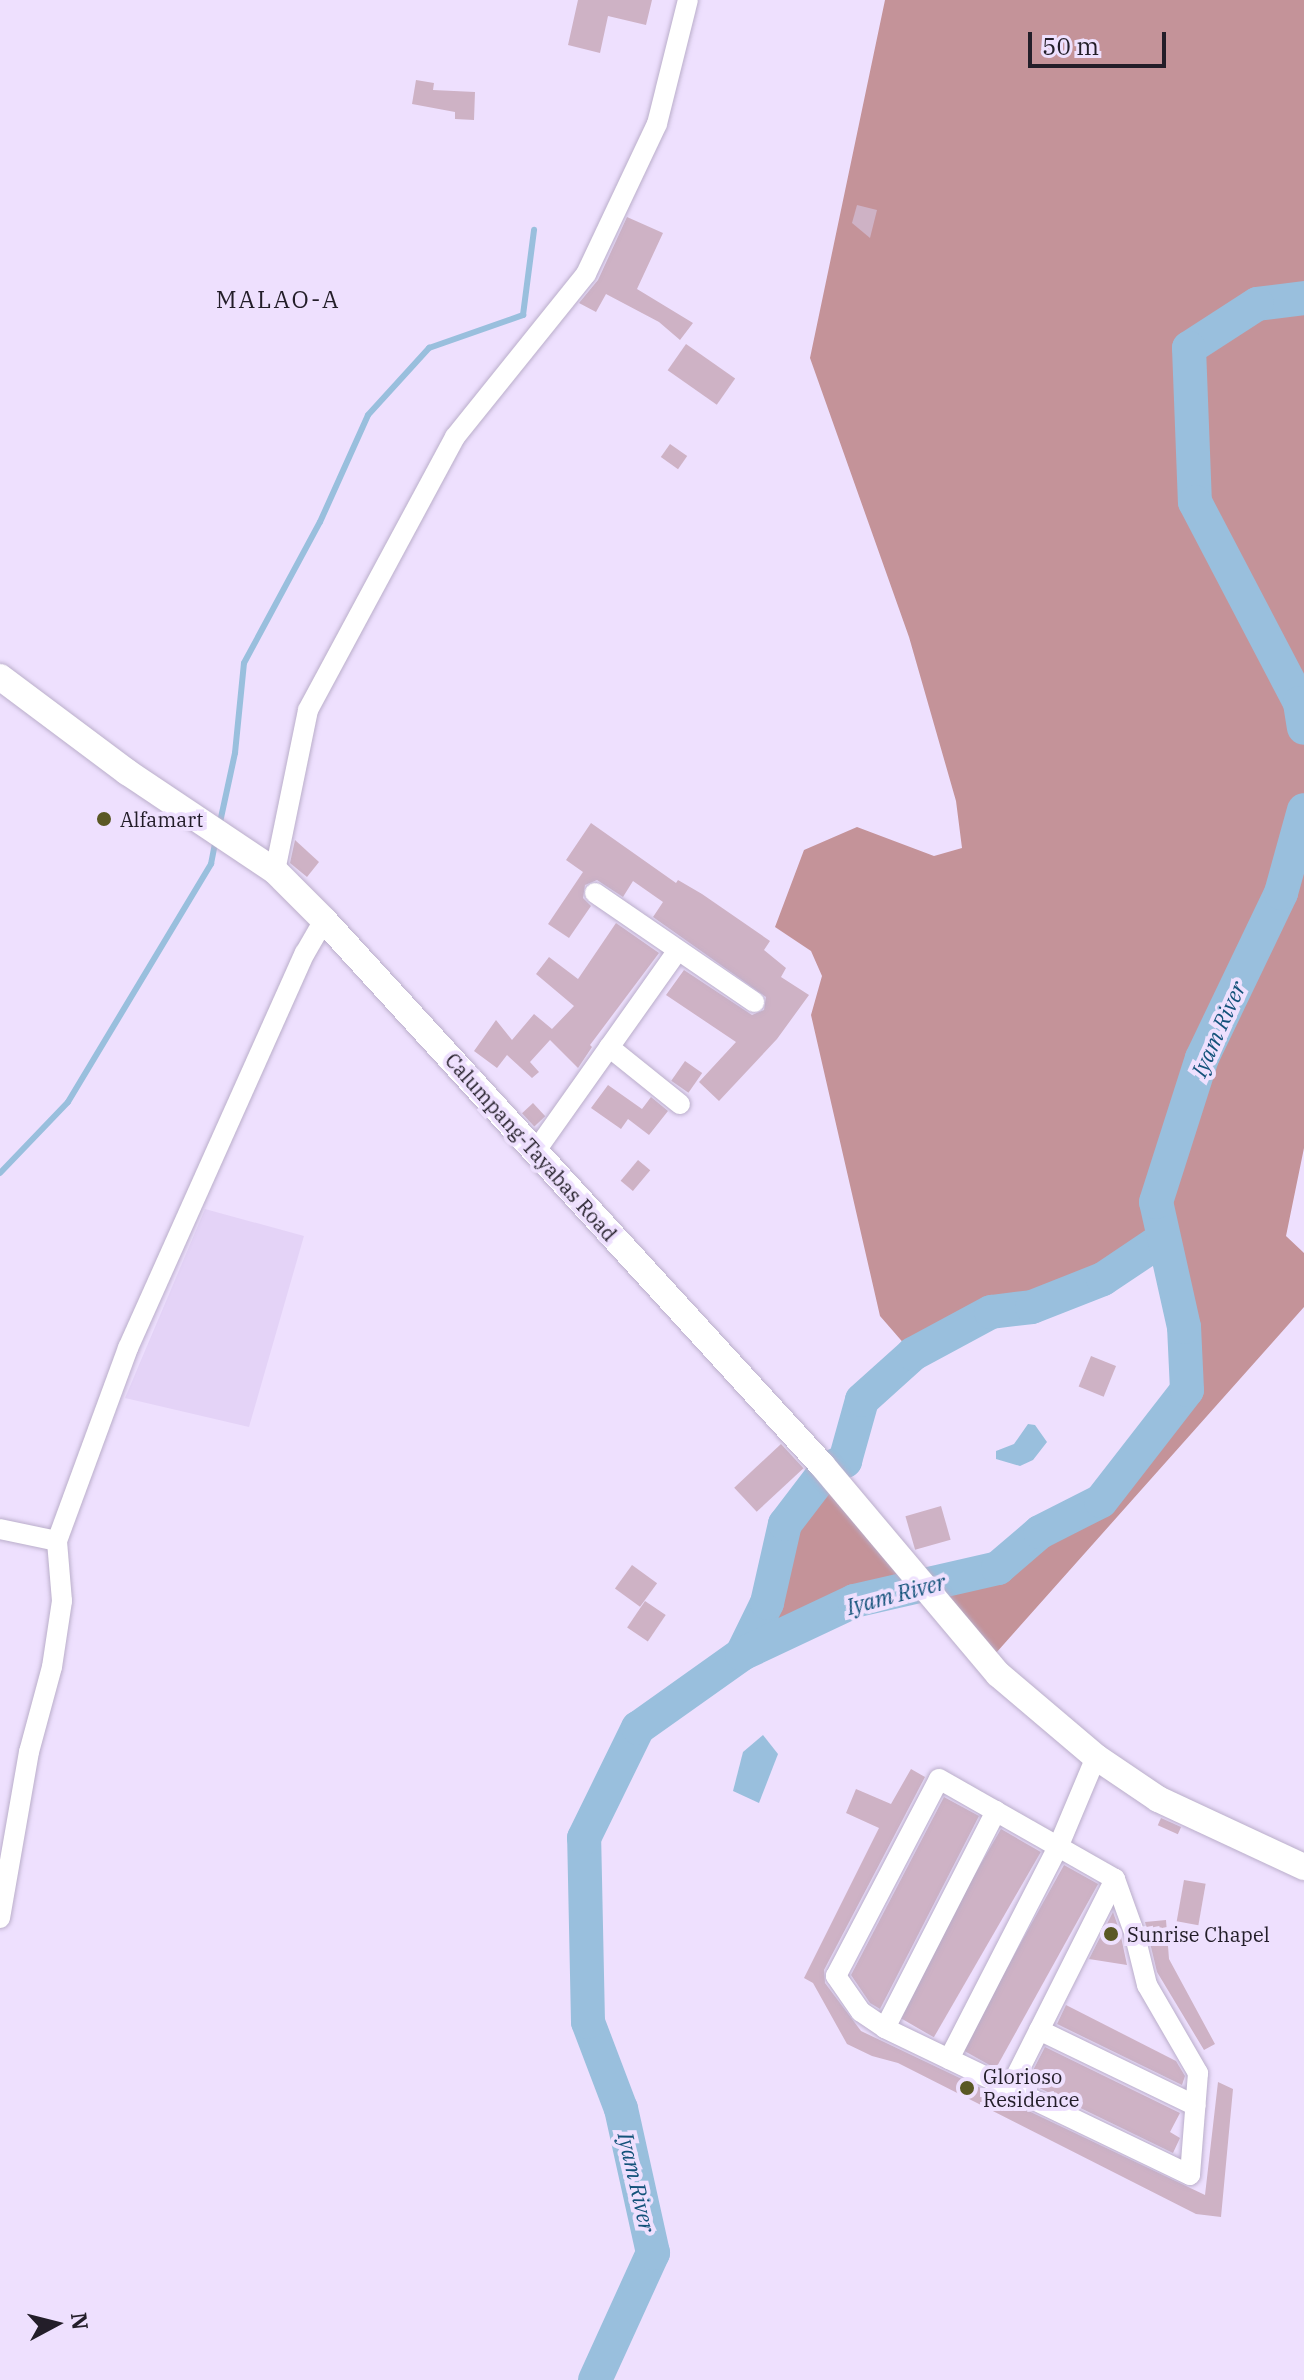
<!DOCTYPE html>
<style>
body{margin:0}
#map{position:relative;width:1304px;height:2380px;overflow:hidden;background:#eee0fe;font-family:"IBM Plex Serif",serif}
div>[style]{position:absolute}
.built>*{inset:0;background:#e4d3f7}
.forest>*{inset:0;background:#c49399}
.water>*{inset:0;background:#99bfdd}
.stream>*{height:6px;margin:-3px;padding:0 3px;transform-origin:3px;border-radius:3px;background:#99bfdd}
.river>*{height:34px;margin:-17px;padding:0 17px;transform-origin:17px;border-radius:17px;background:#99bfdd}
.building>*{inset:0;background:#ceb2c5;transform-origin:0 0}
.roads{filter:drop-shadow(0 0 2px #baaeca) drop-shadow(0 0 2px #baaeca)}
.minor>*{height:20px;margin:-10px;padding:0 10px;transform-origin:10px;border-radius:10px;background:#fff}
.major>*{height:26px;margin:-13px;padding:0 13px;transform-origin:13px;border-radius:13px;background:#fff}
.dots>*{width:22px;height:22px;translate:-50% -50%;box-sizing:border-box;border:4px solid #eee0fe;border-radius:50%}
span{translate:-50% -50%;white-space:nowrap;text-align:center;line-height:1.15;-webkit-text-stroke:8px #eee0fe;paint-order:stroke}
.poi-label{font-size:20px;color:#231e29}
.left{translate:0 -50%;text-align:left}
.street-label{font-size:20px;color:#231e29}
.water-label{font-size:22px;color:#13527a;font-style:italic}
.quarter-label{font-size:24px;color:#231e29;letter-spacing:2px}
.north{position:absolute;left:16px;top:2284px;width:80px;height:80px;-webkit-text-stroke:6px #eee0fe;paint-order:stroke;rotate:83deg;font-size:22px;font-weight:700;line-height:32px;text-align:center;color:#231e29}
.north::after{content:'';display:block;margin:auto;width:28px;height:36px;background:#231e29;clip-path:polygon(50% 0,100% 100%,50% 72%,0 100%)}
.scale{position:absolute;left:1028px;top:32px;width:138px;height:36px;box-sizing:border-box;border:4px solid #231e29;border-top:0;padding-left:10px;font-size:24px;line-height:28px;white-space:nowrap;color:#231e29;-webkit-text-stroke:6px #eee0fe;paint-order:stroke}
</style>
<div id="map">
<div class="built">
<i style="clip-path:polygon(205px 1209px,304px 1236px,249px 1427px,125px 1398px)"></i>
</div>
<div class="forest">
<i style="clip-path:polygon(885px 0,1304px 0,1304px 1148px,1286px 1236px,1304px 1253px,1304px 1307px,988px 1662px,925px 1585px,854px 1601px,742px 1654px,767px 1603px,785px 1524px,827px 1469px,926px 1584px,998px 1568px,1040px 1532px,1101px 1501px,1187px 1390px,1184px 1327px,1163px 1238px,1103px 1279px,1032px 1307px,991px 1312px,913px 1354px,880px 1316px,811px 1015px,822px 976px,811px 951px,775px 927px,804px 850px,857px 827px,934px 856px,962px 848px,956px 801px,909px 637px,810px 358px)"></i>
</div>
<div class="water">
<i style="clip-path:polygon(1028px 1424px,1035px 1425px,1047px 1442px,1033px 1460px,1020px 1466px,996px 1459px,996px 1451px,1014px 1444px)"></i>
<i style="clip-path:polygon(763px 1735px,778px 1754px,759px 1803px,733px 1791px,743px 1752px)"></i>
</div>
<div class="stream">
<i style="left:219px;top:827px;width:76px;rotate:-77.8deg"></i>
<i style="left:235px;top:753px;width:90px;rotate:-84.3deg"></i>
<i style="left:244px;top:663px;width:160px;rotate:-61.7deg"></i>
<i style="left:320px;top:522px;width:117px;rotate:-65.8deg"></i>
<i style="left:368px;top:415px;width:91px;rotate:-47.7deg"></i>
<i style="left:429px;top:348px;width:100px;rotate:-19.3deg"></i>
<i style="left:523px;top:315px;width:86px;rotate:-82.6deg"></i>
<i style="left:0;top:1173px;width:98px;rotate:-46.2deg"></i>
<i style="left:68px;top:1102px;width:278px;rotate:-59deg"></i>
<i style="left:211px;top:864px;width:26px;rotate:-79deg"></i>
</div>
<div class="river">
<i style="left:1304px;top:298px;width:47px;rotate:172.7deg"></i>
<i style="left:1257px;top:304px;width:81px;rotate:147.1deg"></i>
<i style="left:1189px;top:348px;width:154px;rotate:87.8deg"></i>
<i style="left:1195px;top:502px;width:227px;rotate:62.4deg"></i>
<i style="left:1300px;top:703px;width:25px;rotate:81deg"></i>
<i style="left:742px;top:1654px;width:57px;rotate:-63.9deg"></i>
<i style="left:767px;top:1603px;width:81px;rotate:-77.2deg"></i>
<i style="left:785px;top:1524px;width:69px;rotate:-52.6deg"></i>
<i style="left:827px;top:1469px;width:20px;rotate:-24deg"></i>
<i style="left:845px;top:1461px;width:63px;rotate:-74.4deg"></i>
<i style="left:862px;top:1400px;width:69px;rotate:-42deg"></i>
<i style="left:913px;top:1354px;width:89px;rotate:-28.3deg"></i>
<i style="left:991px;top:1312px;width:41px;rotate:-7deg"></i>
<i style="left:1032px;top:1307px;width:76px;rotate:-21.5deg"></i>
<i style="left:1103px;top:1279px;width:73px;rotate:-33.9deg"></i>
<i style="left:595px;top:2380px;width:140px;rotate:-65.5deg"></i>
<i style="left:653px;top:2253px;width:148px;rotate:-102.5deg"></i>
<i style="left:621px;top:2109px;width:93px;rotate:-110.8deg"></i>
<i style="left:588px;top:2022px;width:184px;rotate:-91.2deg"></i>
<i style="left:584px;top:1838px;width:123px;rotate:-63.9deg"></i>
<i style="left:638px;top:1728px;width:128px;rotate:-35.4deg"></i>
<i style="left:742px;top:1654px;width:124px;rotate:-25.3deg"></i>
<i style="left:854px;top:1601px;width:148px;rotate:-12.9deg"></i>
<i style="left:998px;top:1568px;width:55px;rotate:-40.6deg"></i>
<i style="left:1040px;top:1532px;width:68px;rotate:-26.9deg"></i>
<i style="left:1101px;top:1501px;width:140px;rotate:-52.2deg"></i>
<i style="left:1187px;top:1390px;width:63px;rotate:-92.7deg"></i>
<i style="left:1184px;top:1327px;width:128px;rotate:-102.6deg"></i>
<i style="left:1156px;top:1202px;width:151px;rotate:-72.3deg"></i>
<i style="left:1202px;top:1058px;width:183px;rotate:-64.4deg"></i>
<i style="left:1281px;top:893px;width:86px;rotate:-74.5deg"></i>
</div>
<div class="building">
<i style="clip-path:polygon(578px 0,652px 0,646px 25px,608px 16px,600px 53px,568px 45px)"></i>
<i style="clip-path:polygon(416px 80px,434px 83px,433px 90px,475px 92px,474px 120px,455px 119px,455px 112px,412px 104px)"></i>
<i style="clip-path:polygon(857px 205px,877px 210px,870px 238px,852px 223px)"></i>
<i style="clip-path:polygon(627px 217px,663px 233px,637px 289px,693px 323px,680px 340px,659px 322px,606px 294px,596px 312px,579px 303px,598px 280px)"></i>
<i style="left:686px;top:344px;width:60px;height:32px;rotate:35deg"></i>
<i style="left:670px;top:444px;width:21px;height:16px;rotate:35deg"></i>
<i style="clip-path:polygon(591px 823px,676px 883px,678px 880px,702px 894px,770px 941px,764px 950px,786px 968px,781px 977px,809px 995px,777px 1039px,719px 1101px,699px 1082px,736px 1042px,666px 995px,684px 970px,752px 1015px,764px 1010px,766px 997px,653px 917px,663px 902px,633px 881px,623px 897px,597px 880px,585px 885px,583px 898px,591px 906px,569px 938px,548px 924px,583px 872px,566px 860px)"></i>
<i style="clip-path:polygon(295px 840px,319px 862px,307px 877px,290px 863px)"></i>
<i style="clip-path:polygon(616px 923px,659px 953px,590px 1045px,592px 1047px,578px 1068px,550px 1040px,530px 1062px,539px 1072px,532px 1078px,507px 1055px,497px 1068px,474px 1051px,496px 1020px,512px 1040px,534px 1014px,552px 1029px,574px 1006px,536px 974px,549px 957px,578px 979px)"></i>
<i style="left:685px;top:1061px;width:21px;height:24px;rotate:35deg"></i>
<i style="clip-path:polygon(608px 1085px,642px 1109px,651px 1097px,668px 1111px,649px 1135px,628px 1119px,621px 1129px,591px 1108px)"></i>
<i style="left:533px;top:1103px;width:18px;height:15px;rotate:47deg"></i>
<i style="left:638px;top:1160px;width:16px;height:27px;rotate:40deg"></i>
<i style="left:1091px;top:1356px;width:27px;height:33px;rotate:22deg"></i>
<i style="left:781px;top:1444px;width:33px;height:64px;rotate:47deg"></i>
<i style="left:941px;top:1506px;width:35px;height:37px;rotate:74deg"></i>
<i style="left:632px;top:1565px;width:31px;height:29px;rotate:36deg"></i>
<i style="left:645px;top:1601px;width:25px;height:32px;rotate:34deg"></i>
<i style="clip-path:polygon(911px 1769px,925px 1777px,824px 1970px,825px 1983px,861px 2031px,1205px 2195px,1218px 2082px,1233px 2089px,1221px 2217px,1196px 2214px,898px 2063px,872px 2056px,847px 2044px,813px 1983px,804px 1978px,879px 1828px,846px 1813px,856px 1789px,891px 1804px)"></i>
<i style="clip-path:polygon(944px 1797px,979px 1816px,880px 2009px,870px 2003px,851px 1975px)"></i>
<i style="left:1161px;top:1818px;width:22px;height:8px;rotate:24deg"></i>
<i style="left:1001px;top:1829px;width:46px;height:214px;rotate:30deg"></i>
<i style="left:1064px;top:1865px;width:39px;height:211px;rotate:29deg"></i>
<i style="left:1184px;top:1880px;width:22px;height:42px;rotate:10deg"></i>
<i style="clip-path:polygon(1113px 1912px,1120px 1932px,1127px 1965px,1089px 1959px)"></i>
<i style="clip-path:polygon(1166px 1920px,1169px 1959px,1215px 2044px,1204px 2050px,1157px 1972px,1145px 1922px)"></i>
<i style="clip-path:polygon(1066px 2005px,1176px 2061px,1185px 2076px,1182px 2085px,1057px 2024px)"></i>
<i style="clip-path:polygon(1045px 2047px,1180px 2113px,1170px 2132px,1180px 2138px,1173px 2153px,1027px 2082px)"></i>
</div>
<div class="roads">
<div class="minor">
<i style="left:275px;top:871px;width:164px;rotate:-78.4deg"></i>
<i style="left:308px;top:710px;width:310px;rotate:-61.7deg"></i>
<i style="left:455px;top:437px;width:209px;rotate:-51.2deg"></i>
<i style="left:586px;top:274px;width:166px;rotate:-64.7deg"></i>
<i style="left:657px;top:124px;width:128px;rotate:-76deg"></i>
<i style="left:595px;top:893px;width:193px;rotate:34.4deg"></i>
<i style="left:609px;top:1047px;width:91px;rotate:38.8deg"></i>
<i style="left:535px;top:1152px;width:247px;rotate:-54.7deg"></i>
<i style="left:0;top:1529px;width:58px;rotate:11.9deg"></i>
<i style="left:939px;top:1779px;width:202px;rotate:29.6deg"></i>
<i style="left:1115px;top:1879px;width:56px;rotate:70.3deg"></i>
<i style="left:1134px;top:1932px;width:55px;rotate:76.2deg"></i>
<i style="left:1147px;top:1985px;width:102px;rotate:59.9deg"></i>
<i style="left:1198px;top:2073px;width:102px;rotate:94.5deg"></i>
<i style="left:1190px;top:2175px;width:339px;rotate:-154.3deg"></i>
<i style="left:885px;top:2028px;width:29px;rotate:-146deg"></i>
<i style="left:861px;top:2012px;width:44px;rotate:-124.8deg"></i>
<i style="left:836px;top:1976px;width:222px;rotate:-62.4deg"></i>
<i style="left:0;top:1918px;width:169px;rotate:-80.1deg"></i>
<i style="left:29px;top:1752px;width:88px;rotate:-74.9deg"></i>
<i style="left:52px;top:1667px;width:67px;rotate:-81.4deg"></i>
<i style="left:62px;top:1601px;width:60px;rotate:-94.8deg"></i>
<i style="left:57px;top:1541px;width:206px;rotate:-69.8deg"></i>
<i style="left:128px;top:1348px;width:433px;rotate:-65.9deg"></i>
<i style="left:305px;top:953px;width:38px;rotate:-60deg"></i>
<i style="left:885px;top:2028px;width:244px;rotate:-62.9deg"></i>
<i style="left:1039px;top:2030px;width:174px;rotate:25.8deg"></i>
<i style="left:949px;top:2059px;width:241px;rotate:-62.8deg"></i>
<i style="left:1059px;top:1845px;width:95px;rotate:-67.2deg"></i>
<i style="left:1010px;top:2088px;width:234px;rotate:-63.3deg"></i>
</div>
<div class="major">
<i style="left:0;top:677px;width:159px;rotate:36.8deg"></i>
<i style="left:127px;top:772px;width:178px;rotate:33.8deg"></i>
<i style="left:275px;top:871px;width:69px;rotate:45deg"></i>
<i style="left:324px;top:920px;width:738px;rotate:47.58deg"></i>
<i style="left:822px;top:1465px;width:273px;rotate:49.9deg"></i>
<i style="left:998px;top:1674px;width:128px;rotate:40.3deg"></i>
<i style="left:1096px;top:1757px;width:75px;rotate:34.1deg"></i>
<i style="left:1158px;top:1799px;width:161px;rotate:25deg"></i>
</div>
</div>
<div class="dots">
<i style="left:104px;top:819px;background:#5a5824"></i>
<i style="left:1111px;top:1934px;background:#5a5824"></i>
<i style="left:967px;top:2088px;background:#5a5824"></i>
</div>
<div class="poi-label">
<span class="left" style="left:120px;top:819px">Alfamart</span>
<span class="left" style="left:1127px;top:1934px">Sunrise Chapel</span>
<span class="left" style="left:983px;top:2088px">Glorioso<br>Residence</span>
</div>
<div class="street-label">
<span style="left:531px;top:1147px;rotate:48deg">Calumpang-Tayabas Road</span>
</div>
<div class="water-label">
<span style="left:1218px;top:1029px;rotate:-66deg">Iyam River</span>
<span style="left:896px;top:1594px;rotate:-15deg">Iyam River</span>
<span style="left:637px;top:2182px;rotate:77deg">Iyam River</span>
</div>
<div class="quarter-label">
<span style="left:278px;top:300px">MALAO-A</span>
</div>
<div class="north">N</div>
<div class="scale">50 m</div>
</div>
